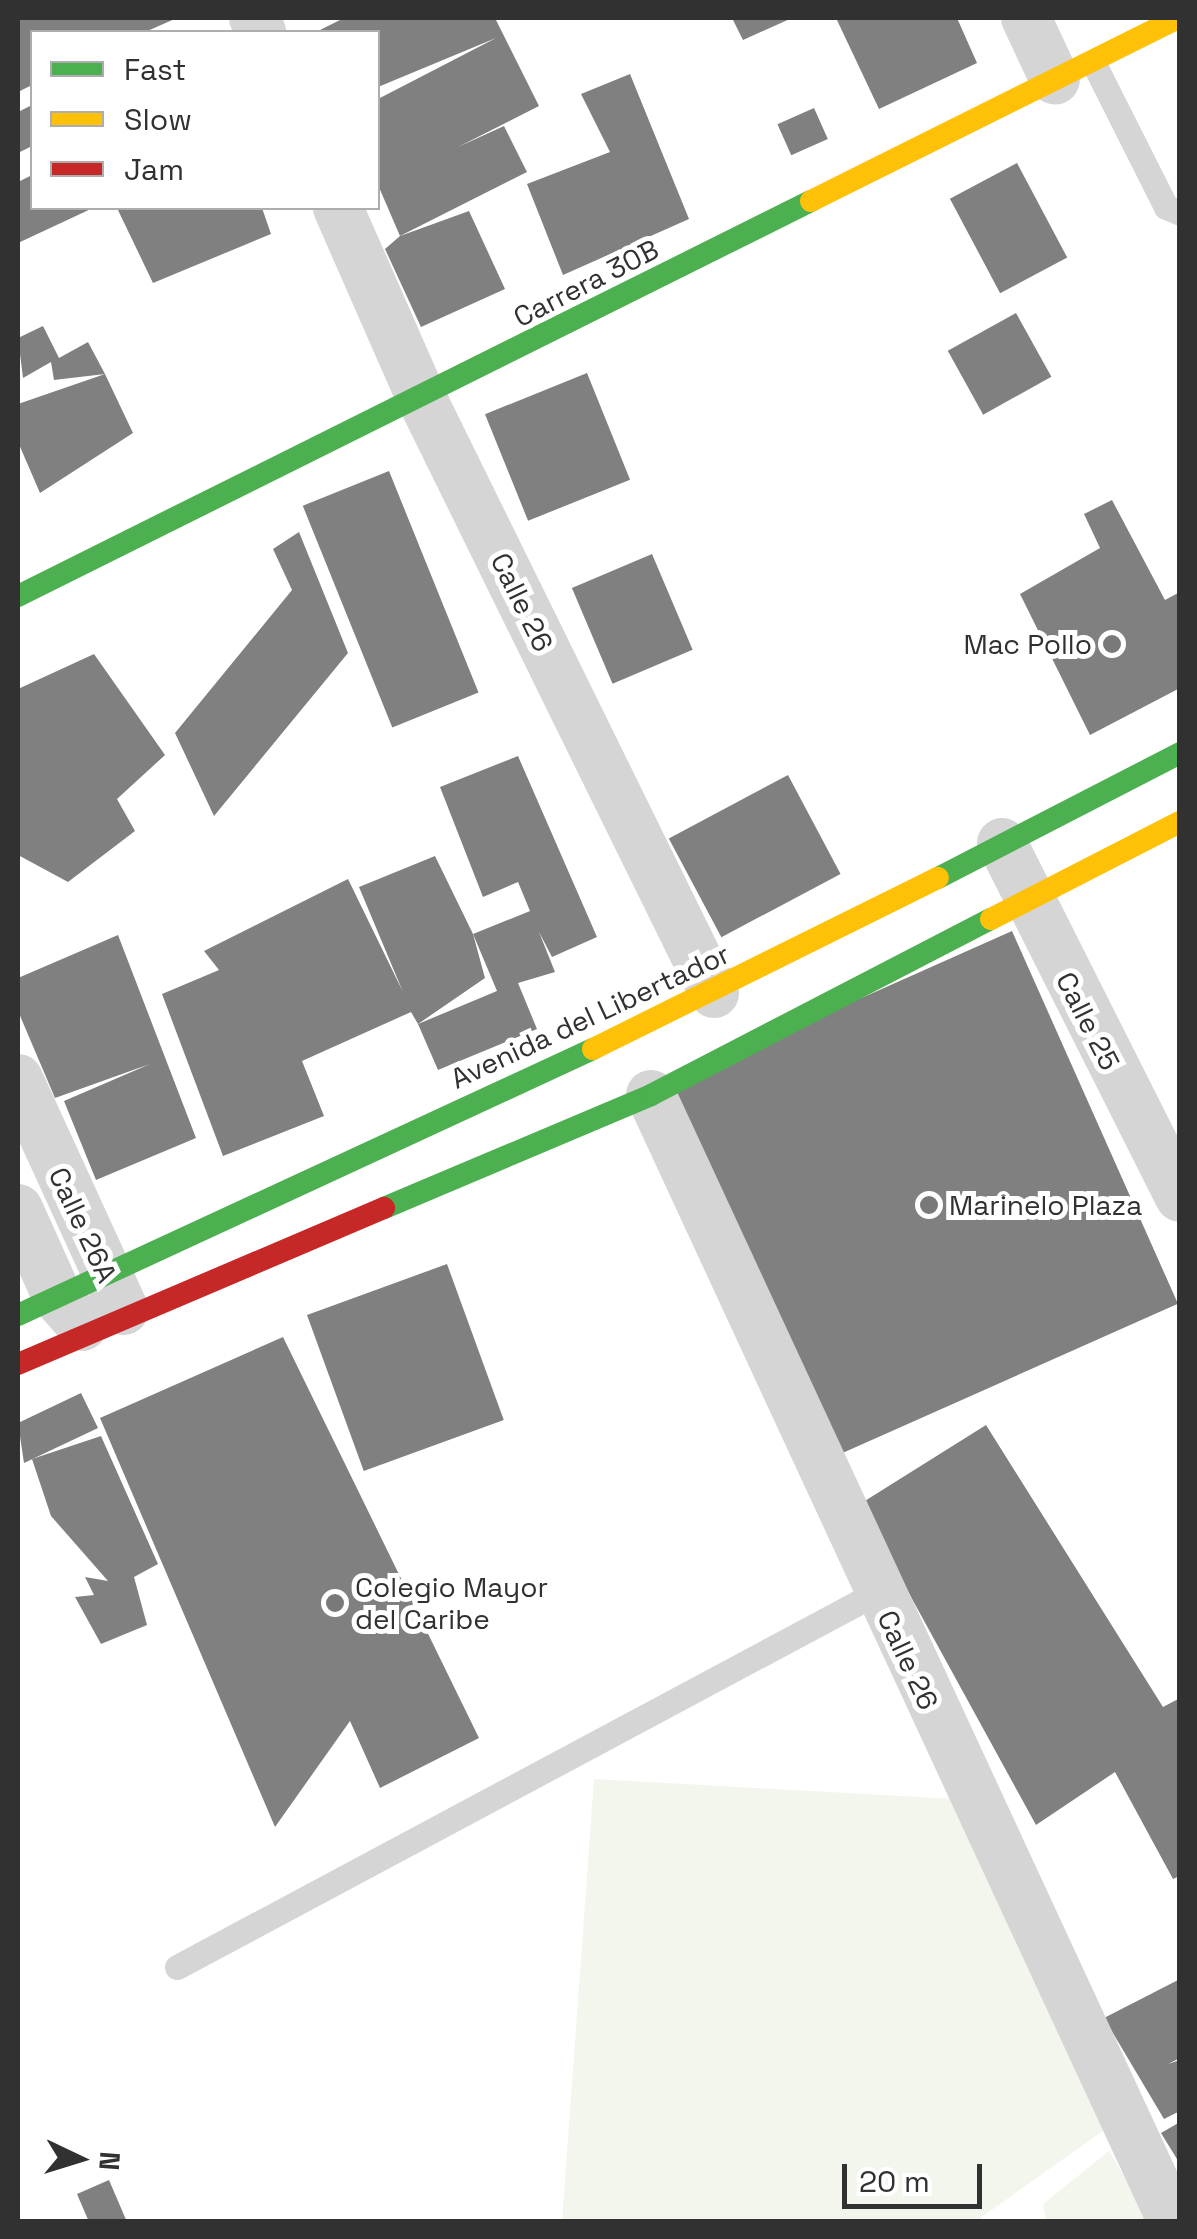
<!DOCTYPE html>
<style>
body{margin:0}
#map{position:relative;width:1197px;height:2239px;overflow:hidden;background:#fff;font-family:"Space Grotesk",sans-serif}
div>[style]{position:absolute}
.green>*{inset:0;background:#f2f6ed}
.building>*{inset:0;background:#808080;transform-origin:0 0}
.lane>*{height:25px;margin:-12.5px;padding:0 12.5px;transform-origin:12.5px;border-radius:12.5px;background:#d5d5d5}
.street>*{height:50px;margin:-25px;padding:0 25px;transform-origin:25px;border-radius:25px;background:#d5d5d5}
.fast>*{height:22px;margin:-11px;padding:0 11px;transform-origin:11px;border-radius:11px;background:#4caf50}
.slow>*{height:22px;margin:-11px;padding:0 11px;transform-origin:11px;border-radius:11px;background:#ffc107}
.jam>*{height:22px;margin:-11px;padding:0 11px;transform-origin:11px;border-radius:11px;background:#c62828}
.dots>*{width:28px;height:28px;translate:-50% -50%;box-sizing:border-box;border:5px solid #fff;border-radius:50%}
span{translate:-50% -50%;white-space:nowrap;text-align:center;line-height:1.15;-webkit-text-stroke:10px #fff;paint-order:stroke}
.street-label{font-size:28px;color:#313131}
.poi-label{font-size:28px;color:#313131}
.right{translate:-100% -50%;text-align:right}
.left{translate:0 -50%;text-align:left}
.frame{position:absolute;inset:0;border:20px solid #313131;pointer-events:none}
.legend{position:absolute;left:30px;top:30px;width:350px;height:180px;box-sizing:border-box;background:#fff;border:2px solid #adadad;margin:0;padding:12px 18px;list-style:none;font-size:30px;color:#313131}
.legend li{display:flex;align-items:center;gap:20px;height:50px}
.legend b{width:50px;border:2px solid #adadad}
.north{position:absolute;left:30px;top:2109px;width:100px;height:100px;-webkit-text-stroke:8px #fff;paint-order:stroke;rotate:94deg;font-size:28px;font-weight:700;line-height:40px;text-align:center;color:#313131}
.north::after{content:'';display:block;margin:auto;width:35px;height:45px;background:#313131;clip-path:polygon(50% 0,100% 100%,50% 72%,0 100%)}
.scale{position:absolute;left:842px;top:2164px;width:140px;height:45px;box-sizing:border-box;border:5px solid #313131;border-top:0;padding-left:12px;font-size:30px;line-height:35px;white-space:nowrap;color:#313131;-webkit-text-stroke:8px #fff;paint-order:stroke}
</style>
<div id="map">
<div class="green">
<i style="clip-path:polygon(594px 1779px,956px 1799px,1107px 2128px,976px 2221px,562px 2222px)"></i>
<i style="clip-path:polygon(1109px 2151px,1150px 2221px,1046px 2221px,1043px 2204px)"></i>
</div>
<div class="building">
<i style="clip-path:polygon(18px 18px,177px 18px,145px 32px,32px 32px,32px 85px,18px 92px)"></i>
<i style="clip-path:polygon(344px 18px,495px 18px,539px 106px,458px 147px,504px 126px,527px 172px,400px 236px,378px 185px,378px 99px,496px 38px,378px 87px,378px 32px,316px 32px)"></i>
<i style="clip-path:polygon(732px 18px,792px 18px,743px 40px)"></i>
<i style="clip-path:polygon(836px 18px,957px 18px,977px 63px,879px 109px)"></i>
<i style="clip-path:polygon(630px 74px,689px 219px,563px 275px,527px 184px,610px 152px,581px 94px)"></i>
<i style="clip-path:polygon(32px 105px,32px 146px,18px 153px,18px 112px)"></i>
<i style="left:814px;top:108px;width:34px;height:40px;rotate:66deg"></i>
<i style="left:1017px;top:163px;width:107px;height:76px;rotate:62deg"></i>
<i style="clip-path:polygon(32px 175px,32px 208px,93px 208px,18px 243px,18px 182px)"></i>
<i style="clip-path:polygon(117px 208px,262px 208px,271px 234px,153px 283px)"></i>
<i style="clip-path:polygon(469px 211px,505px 289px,421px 327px,385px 249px,400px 236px)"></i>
<i style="left:1016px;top:313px;width:73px;height:78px;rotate:61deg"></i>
<i style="clip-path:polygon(43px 326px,59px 358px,88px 342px,105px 374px,133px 433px,40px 493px,18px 442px,18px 404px,105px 374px,54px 380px,51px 362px,23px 378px,18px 338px)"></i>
<i style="left:587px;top:373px;width:115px;height:110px;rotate:68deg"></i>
<i style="left:389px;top:471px;width:239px;height:93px;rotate:68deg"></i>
<i style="clip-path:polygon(1112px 500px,1165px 600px,1180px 592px,1180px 688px,1090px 735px,1020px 594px,1100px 548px,1084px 514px)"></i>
<i style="clip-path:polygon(299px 532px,348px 653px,214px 816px,175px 733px,292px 590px,273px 549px)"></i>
<i style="left:652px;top:554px;width:104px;height:87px;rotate:67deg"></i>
<i style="clip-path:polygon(94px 654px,165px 755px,117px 799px,135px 831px,68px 882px,18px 855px,18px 689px)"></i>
<i style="clip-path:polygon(518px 756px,597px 937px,552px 957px,539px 932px,555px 972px,518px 983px,537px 1029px,438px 1070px,418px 1024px,497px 991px,473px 934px,530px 911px,518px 882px,483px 897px,440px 787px)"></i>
<i style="left:788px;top:775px;width:112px;height:135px;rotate:62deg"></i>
<i style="clip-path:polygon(435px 856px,473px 934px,485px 978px,418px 1024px,411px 1012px,302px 1061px,324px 1116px,223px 1156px,162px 994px,219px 970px,204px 951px,348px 879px,403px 992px,359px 887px)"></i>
<i style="left:1012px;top:931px;width:408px;height:377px;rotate:66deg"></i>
<i style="clip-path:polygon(118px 935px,196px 1138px,96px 1180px,64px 1101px,150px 1064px,55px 1098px,18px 1011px,18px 978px)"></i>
<i style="left:447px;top:1264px;width:166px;height:149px;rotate:70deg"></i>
<i style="clip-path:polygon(283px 1337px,479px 1738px,380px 1788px,350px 1721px,275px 1827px,100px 1418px)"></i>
<i style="clip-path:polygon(81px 1393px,98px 1428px,24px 1463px,18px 1423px)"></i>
<i style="clip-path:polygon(986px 1425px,1163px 1707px,1180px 1698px,1180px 1876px,1173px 1879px,1115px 1772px,1036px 1825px,860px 1504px)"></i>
<i style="clip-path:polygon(101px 1436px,158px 1564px,134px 1577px,147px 1625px,101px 1644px,75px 1597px,94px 1595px,85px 1577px,108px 1581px,51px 1516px,32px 1459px)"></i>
<i style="clip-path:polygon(1180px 1979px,1180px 2058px,1168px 2064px,1180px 2060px,1180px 2111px,1164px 2119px,1104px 2018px)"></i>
<i style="clip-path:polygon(1180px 2122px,1180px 2164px,1161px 2133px)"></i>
<i style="clip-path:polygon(109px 2180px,127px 2222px,89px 2222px,77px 2194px)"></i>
</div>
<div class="lane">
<i style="left:1093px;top:62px;width:162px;rotate:63.3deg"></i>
<i style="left:1166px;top:207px;width:15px;rotate:23deg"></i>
<i style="left:177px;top:1967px;width:793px;rotate:-28.15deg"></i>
</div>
<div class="street">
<i style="left:254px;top:18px;width:16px;rotate:63deg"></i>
<i style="left:1026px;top:18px;width:68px;rotate:64.9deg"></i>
<i style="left:338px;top:208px;width:209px;rotate:66.3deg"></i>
<i style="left:422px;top:399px;width:662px;rotate:63.82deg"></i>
<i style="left:1002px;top:843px;width:396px;rotate:63.3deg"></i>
<i style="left:18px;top:1079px;width:254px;rotate:65.4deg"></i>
<i style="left:651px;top:1095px;width:1242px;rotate:65.15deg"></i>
<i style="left:18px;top:1209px;width:98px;rotate:65.8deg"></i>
<i style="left:58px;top:1298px;width:37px;rotate:49deg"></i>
</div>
<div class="fast">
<i style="left:18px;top:596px;width:886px;rotate:-26.48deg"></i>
<i style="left:938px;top:878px;width:272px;rotate:-27.3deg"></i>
<i style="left:384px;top:1208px;width:290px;rotate:-22.9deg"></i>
<i style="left:651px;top:1095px;width:383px;rotate:-27.4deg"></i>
<i style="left:18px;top:1315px;width:634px;rotate:-24.83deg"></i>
</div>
<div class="slow">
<i style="left:811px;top:201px;width:410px;rotate:-26.5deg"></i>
<i style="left:991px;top:919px;width:212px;rotate:-27.2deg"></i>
<i style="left:593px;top:1049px;width:385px;rotate:-26.4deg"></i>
</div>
<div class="jam">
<i style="left:18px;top:1364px;width:398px;rotate:-23.1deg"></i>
</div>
<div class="dots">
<i style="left:1112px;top:644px;background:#797979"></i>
<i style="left:929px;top:1205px;background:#797979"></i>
<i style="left:335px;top:1603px;background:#797979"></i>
</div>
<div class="street-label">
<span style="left:586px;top:283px;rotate:-27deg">Carrera 30B</span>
<span style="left:522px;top:602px;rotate:64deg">Calle 26</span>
<span style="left:590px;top:1016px;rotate:-25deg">Avenida del Libertador</span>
<span style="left:1088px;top:1021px;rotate:63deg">Calle 25</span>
<span style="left:83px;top:1225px;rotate:65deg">Calle 26A</span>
<span style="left:908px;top:1660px;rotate:65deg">Calle 26</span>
</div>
<div class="poi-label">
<span class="right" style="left:1092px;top:644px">Mac Pollo</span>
<span class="left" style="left:949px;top:1205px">Marinelo Plaza</span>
<span class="left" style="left:355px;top:1603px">Colegio Mayor<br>del Caribe</span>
</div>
<div class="frame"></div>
<ul class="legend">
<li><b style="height:12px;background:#4caf50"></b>Fast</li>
<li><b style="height:12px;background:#ffc107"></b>Slow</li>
<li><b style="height:12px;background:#c62828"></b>Jam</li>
</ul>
<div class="north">N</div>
<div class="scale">20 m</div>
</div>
